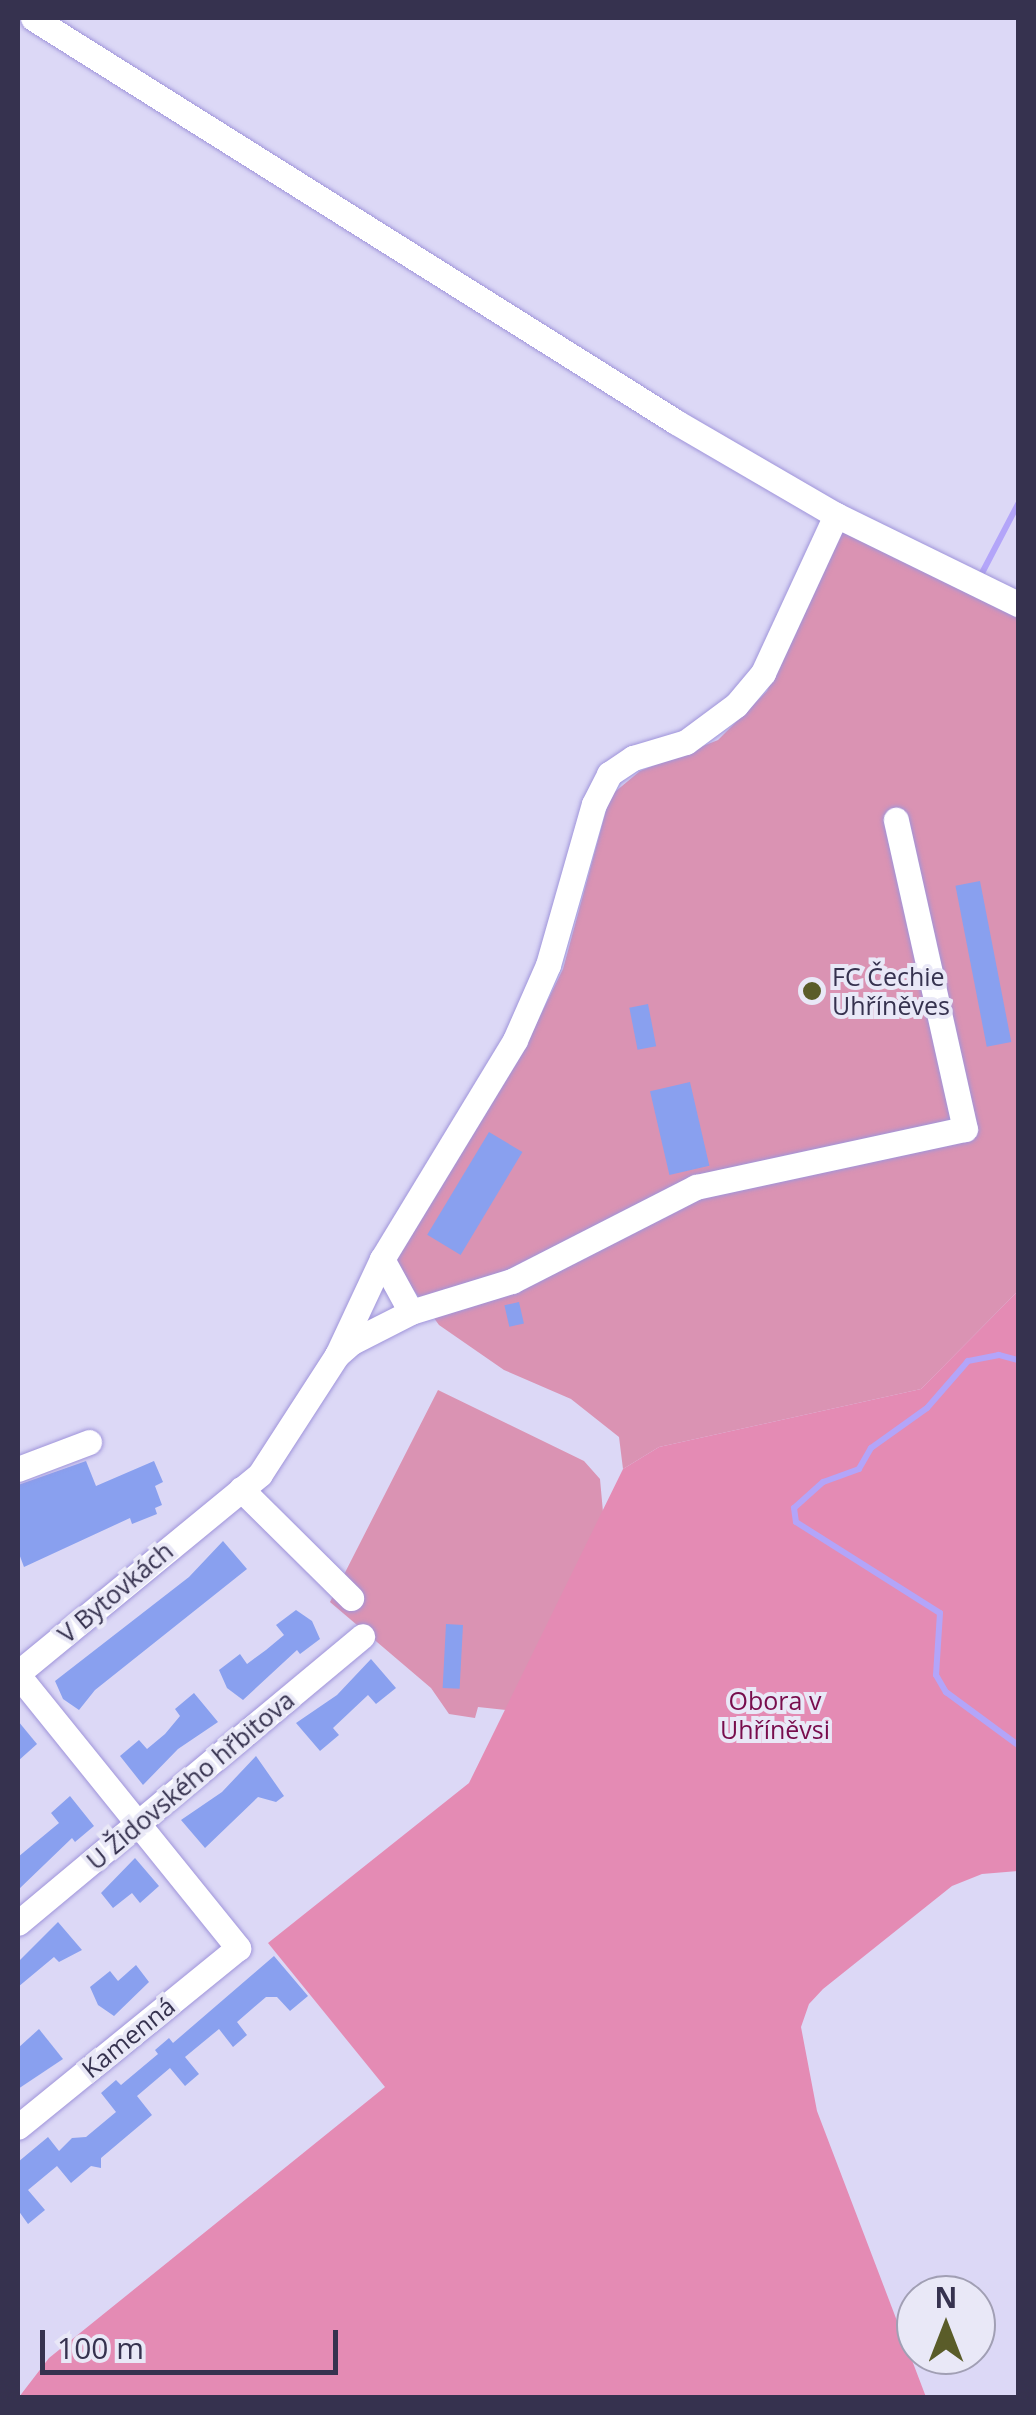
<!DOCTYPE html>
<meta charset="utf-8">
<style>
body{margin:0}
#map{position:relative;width:1036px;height:2415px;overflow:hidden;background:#dcd8f6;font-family:"Open Sans",sans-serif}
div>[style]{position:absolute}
.green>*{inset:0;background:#da93b3}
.forest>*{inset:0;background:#e48bb4}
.stream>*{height:6px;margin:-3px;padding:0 3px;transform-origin:3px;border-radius:3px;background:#b3a5f9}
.building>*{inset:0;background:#89a0ef;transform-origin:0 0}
.roads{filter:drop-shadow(0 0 2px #9f94da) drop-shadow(0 0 2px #9f94da)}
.minor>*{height:25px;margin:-12.5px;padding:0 12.5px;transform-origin:12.5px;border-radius:12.5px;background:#fff}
.dots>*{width:28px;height:28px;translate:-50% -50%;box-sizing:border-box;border:5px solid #e9e8f7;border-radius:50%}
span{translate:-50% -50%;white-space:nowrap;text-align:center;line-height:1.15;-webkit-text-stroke:8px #e9e8f7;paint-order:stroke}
.poi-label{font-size:25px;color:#36324f}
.left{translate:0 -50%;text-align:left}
.street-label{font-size:25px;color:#36324f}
.park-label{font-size:25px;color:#780d4d}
.frame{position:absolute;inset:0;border:20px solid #36324f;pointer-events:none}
.north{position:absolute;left:896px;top:2275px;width:100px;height:100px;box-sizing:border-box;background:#e9e8f7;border:2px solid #a19fb4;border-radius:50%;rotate:0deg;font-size:28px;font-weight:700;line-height:40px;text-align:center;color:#36324f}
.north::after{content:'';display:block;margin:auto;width:35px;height:45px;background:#5a5c29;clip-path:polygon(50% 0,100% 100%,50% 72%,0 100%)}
.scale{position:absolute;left:40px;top:2330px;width:298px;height:45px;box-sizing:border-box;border:5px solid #36324f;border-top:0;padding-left:12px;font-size:30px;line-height:35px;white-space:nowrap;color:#36324f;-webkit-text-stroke:8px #e9e8f7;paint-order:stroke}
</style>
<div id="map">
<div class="green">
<i style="clip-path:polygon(841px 531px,1018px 617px,1018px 1291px,921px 1389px,659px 1447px,623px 1469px,619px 1437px,571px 1399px,504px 1370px,439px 1325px,394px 1263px,524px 1049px,563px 969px,610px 796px,640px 771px,718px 740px,767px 691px)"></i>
<i style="clip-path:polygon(438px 1390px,584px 1461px,600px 1479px,603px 1512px,506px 1710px,478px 1707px,475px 1718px,449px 1714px,431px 1688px,330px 1602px)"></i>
</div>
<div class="forest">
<i style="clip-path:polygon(1018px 1291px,1018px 1871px,982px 1874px,952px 1886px,823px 1989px,809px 2004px,801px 2027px,817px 2111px,926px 2397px,19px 2397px,49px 2358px,385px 2087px,268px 1943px,469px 1783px,623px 1469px,659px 1447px,921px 1389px)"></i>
</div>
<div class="stream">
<i style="left:982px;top:573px;width:78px;rotate:-62.4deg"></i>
<i style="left:1018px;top:1360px;width:20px;rotate:-165deg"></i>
<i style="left:999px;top:1355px;width:32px;rotate:169deg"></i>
<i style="left:968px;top:1361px;width:62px;rotate:131.1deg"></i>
<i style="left:927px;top:1408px;width:69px;rotate:144.5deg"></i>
<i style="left:871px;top:1448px;width:24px;rotate:120deg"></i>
<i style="left:859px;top:1469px;width:38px;rotate:160deg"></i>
<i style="left:823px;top:1482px;width:39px;rotate:138deg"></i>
<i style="left:794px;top:1508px;width:14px;rotate:82deg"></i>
<i style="left:796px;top:1522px;width:170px;rotate:32.3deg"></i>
<i style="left:940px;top:1613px;width:62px;rotate:93.7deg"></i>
<i style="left:936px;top:1675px;width:20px;rotate:60deg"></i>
<i style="left:946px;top:1692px;width:89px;rotate:36.4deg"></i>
</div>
<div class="building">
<i style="left:980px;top:881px;width:164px;height:25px;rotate:79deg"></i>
<i style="left:648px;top:1004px;width:43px;height:19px;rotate:79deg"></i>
<i style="left:690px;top:1082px;width:86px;height:41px;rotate:77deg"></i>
<i style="left:489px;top:1132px;width:39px;height:120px;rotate:31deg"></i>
<i style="left:519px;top:1302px;width:22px;height:15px;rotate:77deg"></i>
<i style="clip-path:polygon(86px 1461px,96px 1486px,154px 1461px,163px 1482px,155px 1486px,162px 1505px,155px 1508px,157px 1514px,132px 1524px,130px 1518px,24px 1567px,18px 1551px,18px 1485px)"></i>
<i style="clip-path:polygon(223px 1541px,247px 1569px,95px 1690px,79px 1710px,63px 1699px,55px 1681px,189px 1577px)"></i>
<i style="clip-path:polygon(296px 1610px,312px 1621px,320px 1639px,300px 1654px,297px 1650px,243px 1700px,227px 1688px,219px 1670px,240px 1654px,247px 1664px,266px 1650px,284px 1635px,276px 1625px)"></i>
<i style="left:446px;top:1624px;width:17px;height:64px;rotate:3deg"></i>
<i style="clip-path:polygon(371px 1659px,396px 1688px,376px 1704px,368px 1695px,333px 1728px,339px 1735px,320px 1751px,296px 1723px,337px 1695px)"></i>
<i style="clip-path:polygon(194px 1693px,218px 1722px,178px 1749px,143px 1785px,120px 1756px,139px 1740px,147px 1749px,165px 1734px,180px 1716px,175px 1709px)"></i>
<i style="clip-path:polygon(18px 1721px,37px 1744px,18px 1761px)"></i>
<i style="clip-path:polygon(256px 1756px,284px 1796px,276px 1802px,258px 1797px,205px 1848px,181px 1820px,222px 1792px)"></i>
<i style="clip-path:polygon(70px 1796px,94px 1826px,75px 1842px,72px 1838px,18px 1890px,18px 1857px,59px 1823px,51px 1813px)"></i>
<i style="clip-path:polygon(135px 1858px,159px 1886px,140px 1903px,132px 1893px,113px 1908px,101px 1893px)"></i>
<i style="clip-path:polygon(58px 1922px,82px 1950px,59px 1962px,54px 1957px,18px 1987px,18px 1962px)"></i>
<i style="clip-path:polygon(274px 1956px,308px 1996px,290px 2011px,277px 1997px,266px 1997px,237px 2022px,247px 2035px,233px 2047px,219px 2029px,185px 2057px,199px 2074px,185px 2086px,170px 2068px,137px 2096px,152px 2115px,101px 2158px,101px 2168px,91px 2166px,71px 2183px,57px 2166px,28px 2190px,45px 2210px,28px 2224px,18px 2210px,18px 2162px,48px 2137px,59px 2151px,72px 2138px,86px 2137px,116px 2112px,101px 2093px,116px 2080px,121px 2085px,158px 2054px,155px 2050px,169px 2038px,173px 2043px)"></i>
<i style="clip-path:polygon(136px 1965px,149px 1982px,114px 2016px,98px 2005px,90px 1987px,110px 1971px,118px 1981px)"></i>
<i style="clip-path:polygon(39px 2029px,63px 2059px,18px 2089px,18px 2048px)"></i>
</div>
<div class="roads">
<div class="minor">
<i style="left:33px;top:18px;width:759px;rotate:32.14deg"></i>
<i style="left:676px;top:422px;width:185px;rotate:30.2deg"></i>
<i style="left:836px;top:515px;width:203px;rotate:26.1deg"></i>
<i style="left:382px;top:1259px;width:60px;rotate:61.3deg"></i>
<i style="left:337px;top:1355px;width:106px;rotate:-64.9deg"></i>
<i style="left:382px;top:1259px;width:256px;rotate:-58.7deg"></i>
<i style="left:515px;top:1040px;width:82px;rotate:-66.3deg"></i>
<i style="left:548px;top:965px;width:167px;rotate:-74.1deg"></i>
<i style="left:594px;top:804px;width:34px;rotate:-63deg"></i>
<i style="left:609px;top:774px;width:29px;rotate:-34deg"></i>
<i style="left:633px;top:758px;width:55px;rotate:-16.8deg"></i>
<i style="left:686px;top:742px;width:62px;rotate:-36.5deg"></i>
<i style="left:736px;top:705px;width:42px;rotate:-49.8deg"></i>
<i style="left:763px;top:673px;width:174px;rotate:-65.2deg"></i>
<i style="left:18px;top:1469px;width:76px;rotate:-20.8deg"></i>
<i style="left:241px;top:1489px;width:155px;rotate:44.7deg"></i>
<i style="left:18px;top:1673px;width:313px;rotate:-39.4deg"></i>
<i style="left:260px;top:1474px;width:142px;rotate:-57.1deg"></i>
<i style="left:337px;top:1355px;width:20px;rotate:-41deg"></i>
<i style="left:352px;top:1342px;width:66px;rotate:-27deg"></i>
<i style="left:411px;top:1312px;width:106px;rotate:-17.1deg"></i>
<i style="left:512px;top:1281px;width:207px;rotate:-27.1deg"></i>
<i style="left:696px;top:1187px;width:275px;rotate:-12.2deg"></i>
<i style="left:965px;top:1129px;width:317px;rotate:-102.6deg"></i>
<i style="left:18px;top:1675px;width:351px;rotate:51.1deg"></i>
<i style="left:238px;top:1948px;width:284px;rotate:140.9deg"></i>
<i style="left:18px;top:1923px;width:448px;rotate:-39.8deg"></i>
</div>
</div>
<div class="dots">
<i style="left:812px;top:991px;background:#5a5c29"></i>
</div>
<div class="poi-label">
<span class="left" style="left:832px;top:991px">FC Čechie<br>Uhříněves</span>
</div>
<div class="street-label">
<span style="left:115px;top:1592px;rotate:-40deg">V Bytovkách</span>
<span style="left:190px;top:1780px;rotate:-40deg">U Židovského hřbitova</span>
<span style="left:128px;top:2037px;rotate:-39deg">Kamenná</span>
</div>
<div class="park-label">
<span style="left:775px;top:1715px">Obora v<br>Uhříněvsi</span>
</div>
<div class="frame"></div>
<div class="north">N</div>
<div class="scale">100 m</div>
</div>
